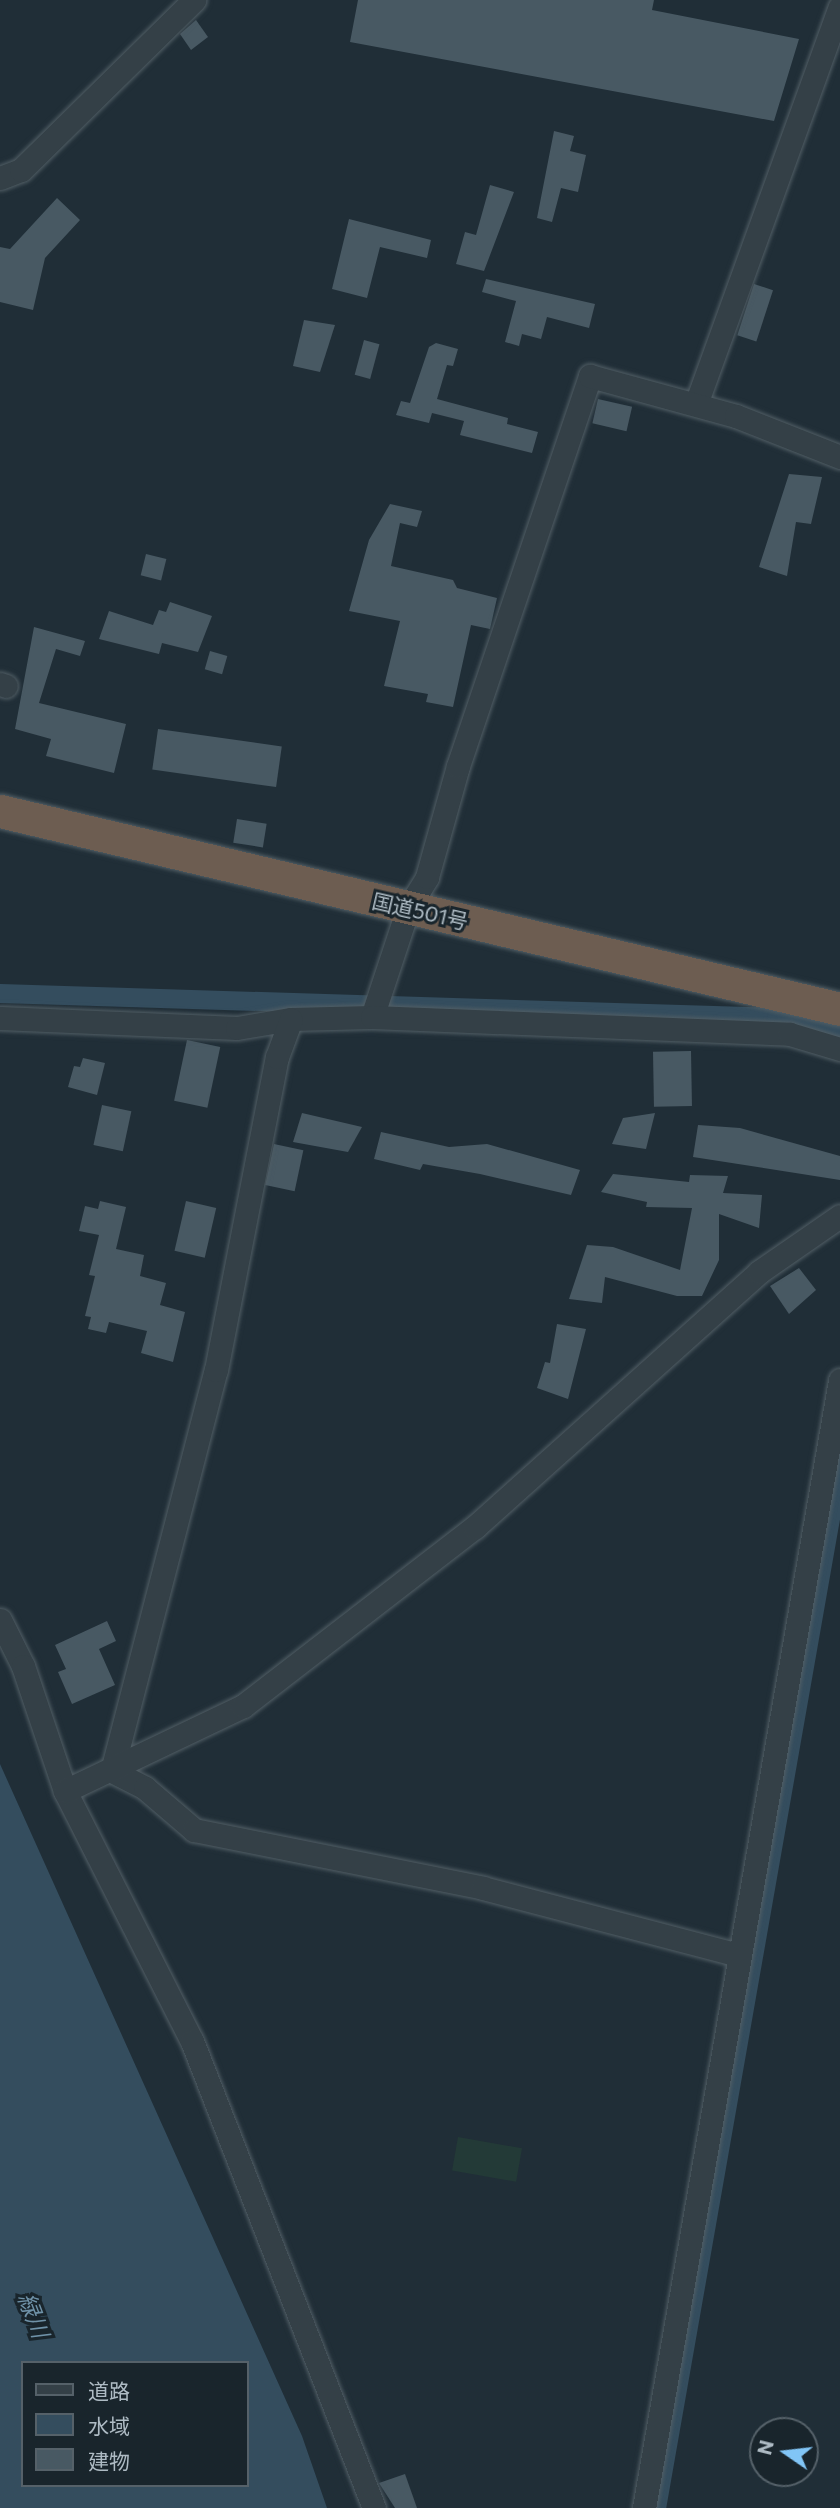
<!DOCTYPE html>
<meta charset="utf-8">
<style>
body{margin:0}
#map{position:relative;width:840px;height:2508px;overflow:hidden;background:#202e37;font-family:Commissioner,"Noto Sans JP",sans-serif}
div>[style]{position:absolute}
.green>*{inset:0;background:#233a37;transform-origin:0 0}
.water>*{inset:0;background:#344d5e}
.canal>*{height:19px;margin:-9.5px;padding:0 9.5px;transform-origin:9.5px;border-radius:9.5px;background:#344d5e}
.building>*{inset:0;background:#485963;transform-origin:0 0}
.roads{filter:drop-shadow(0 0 2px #515e65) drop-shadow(0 0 2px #515e65)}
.minor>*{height:23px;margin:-11.5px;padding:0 11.5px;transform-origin:11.5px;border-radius:11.5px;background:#344047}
.highway>*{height:33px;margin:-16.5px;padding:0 16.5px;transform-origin:16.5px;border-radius:16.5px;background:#6d5d51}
span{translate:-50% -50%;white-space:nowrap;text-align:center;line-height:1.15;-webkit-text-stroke:6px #19252c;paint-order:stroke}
.street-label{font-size:21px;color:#aebbc4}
.water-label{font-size:23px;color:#6f92a8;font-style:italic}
.legend{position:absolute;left:21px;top:2361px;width:228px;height:126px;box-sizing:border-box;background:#19252c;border:2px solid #556169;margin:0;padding:9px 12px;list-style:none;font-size:21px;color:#aebbc4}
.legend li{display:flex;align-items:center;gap:14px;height:35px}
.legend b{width:35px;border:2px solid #556169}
.north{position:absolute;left:749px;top:2417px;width:70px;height:70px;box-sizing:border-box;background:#19252c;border:2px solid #556169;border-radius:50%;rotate:284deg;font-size:19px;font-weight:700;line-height:28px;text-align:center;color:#aebbc4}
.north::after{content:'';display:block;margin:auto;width:24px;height:32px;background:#81c5f6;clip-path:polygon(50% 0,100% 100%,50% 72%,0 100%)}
</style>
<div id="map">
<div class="green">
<i style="left:458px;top:2137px;width:65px;height:34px;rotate:10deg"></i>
</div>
<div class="water">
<i style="clip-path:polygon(evenodd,0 1764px,302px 2436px,327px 2508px,0 2508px,0 1764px,23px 2363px,247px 2363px,247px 2485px,23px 2485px,23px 2363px)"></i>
</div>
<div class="canal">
<i style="left:0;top:993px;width:776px;rotate:1.77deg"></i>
<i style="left:776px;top:1017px;width:66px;rotate:14deg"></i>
<i style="left:656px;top:2508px;width:1063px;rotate:-80.03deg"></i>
</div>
<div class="building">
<i style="clip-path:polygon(358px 0,654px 0,652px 10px,799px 39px,774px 121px,350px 42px)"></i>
<i style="clip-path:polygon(196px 20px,208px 37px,191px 50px,180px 34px)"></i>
<i style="clip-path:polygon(554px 131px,574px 136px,570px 151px,586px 155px,578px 192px,561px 188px,552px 222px,537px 218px)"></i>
<i style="clip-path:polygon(490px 185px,514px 192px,484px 271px,456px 264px,465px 232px,476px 235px)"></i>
<i style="clip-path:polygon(57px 198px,80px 220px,45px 258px,33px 310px,0 302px,0 247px,10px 249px)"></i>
<i style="clip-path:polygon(349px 219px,431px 240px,427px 258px,380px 247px,367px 298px,332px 289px)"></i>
<i style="clip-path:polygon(486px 279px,595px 304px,589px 328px,547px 317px,541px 339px,522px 334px,519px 346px,505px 342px,516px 301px,482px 292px)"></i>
<i style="left:754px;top:284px;width:20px;height:54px;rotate:18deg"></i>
<i style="clip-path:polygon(304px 320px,335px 325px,320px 372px,293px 366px)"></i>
<i style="left:364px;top:340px;width:16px;height:36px;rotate:15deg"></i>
<i style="clip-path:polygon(436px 343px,458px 349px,453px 366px,447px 365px,437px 399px,508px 418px,507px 424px,538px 432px,532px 453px,460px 435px,464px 421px,432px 413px,429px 423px,396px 415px,401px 401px,410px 403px,429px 347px)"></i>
<i style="left:598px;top:399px;width:35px;height:25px;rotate:13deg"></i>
<i style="clip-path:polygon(789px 474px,822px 477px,811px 524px,796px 522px,787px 576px,759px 567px)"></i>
<i style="clip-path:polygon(390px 504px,422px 511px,417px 527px,400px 523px,391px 566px,453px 580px,457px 588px,497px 598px,490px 629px,471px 625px,453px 707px,426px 702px,428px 694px,384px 686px,400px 621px,349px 611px,369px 540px)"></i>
<i style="left:146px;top:554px;width:21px;height:22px;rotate:14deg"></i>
<i style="clip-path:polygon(170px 602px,212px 616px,198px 652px,162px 643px,159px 654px,99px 639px,109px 611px,153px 625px,159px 610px,166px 612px)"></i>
<i style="clip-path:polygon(34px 627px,85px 641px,80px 656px,56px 649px,39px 703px,126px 724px,114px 773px,46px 756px,51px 739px,15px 729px)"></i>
<i style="left:210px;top:651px;width:18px;height:19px;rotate:16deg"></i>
<i style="left:158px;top:729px;width:125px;height:41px;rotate:8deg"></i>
<i style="left:237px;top:819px;width:30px;height:24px;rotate:9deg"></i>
<i style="left:187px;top:1040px;width:34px;height:62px;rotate:12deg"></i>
<i style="left:691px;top:1051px;width:55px;height:38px;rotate:89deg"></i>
<i style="clip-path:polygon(83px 1058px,105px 1063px,97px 1095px,68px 1087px,74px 1066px,80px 1067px)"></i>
<i style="left:102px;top:1105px;width:30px;height:41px;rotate:12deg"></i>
<i style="clip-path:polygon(302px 1113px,362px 1127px,348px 1152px,293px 1142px)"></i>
<i style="clip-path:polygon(655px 1113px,646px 1149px,612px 1144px,623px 1118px)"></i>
<i style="clip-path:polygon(698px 1125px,740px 1128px,840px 1156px,840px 1180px,693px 1157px)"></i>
<i style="clip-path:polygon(381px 1132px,449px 1147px,487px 1144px,580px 1170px,571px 1195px,480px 1174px,423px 1164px,420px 1170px,374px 1159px)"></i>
<i style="left:274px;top:1144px;width:30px;height:42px;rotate:12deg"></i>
<i style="clip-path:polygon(613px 1174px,689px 1182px,690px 1175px,728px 1176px,723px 1193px,762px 1195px,759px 1228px,719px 1214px,719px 1260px,702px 1296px,677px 1296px,605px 1277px,602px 1303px,569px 1299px,587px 1245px,613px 1247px,680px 1270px,692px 1208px,646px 1207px,647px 1202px,601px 1192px)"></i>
<i style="clip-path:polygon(100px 1201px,126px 1207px,116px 1249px,144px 1255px,140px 1276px,166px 1283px,160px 1305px,185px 1312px,173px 1362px,141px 1353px,147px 1331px,109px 1322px,106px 1333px,88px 1329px,91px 1317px,85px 1316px,95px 1276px,89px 1275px,99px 1235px,79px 1231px,85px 1206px,98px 1209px)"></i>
<i style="left:186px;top:1201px;width:31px;height:51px;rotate:13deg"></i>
<i style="clip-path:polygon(799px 1268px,816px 1290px,789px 1314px,770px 1286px)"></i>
<i style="clip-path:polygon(557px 1324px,586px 1329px,568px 1399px,537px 1388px,545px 1362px,550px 1363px)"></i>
<i style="clip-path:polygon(107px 1621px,116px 1641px,99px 1649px,115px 1685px,72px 1704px,58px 1672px,66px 1669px,55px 1645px)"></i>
<i style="clip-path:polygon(405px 2474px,417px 2508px,395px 2508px,379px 2483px)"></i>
</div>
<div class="roads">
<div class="minor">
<i style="left:0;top:178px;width:22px;rotate:-21deg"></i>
<i style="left:21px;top:170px;width:243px;rotate:-44.5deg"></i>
<i style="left:696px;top:404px;width:422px;rotate:-70.1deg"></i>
<i style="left:0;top:684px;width:6px;rotate:18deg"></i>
<i style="left:372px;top:1017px;width:115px;rotate:-71.7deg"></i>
<i style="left:408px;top:908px;width:36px;rotate:-58deg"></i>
<i style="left:427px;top:877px;width:115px;rotate:-74.4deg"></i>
<i style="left:458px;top:766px;width:412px;rotate:-71.3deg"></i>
<i style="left:590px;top:376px;width:151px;rotate:15.3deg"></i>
<i style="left:736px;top:416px;width:112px;rotate:21.5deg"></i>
<i style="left:0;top:1018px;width:237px;rotate:2.4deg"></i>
<i style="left:237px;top:1028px;width:55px;rotate:-9.5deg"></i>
<i style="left:291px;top:1019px;width:81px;rotate:-1.4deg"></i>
<i style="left:372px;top:1017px;width:418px;rotate:2.3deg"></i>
<i style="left:790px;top:1034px;width:52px;rotate:16.7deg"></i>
<i style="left:0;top:1620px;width:51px;rotate:63.4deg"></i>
<i style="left:23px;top:1666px;width:132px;rotate:71.4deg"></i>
<i style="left:65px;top:1791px;width:280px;rotate:63.1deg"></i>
<i style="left:192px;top:2041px;width:501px;rotate:68.71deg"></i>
<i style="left:112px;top:1771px;width:414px;rotate:-75.5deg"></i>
<i style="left:216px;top:1370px;width:319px;rotate:-79deg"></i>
<i style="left:277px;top:1057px;width:40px;rotate:-69.8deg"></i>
<i style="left:112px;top:1771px;width:37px;rotate:27deg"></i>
<i style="left:145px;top:1788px;width:65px;rotate:40.6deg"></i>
<i style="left:194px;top:1830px;width:295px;rotate:11.3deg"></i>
<i style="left:483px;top:1888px;width:264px;rotate:14.7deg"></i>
<i style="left:65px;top:1791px;width:197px;rotate:-25.5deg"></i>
<i style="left:243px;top:1706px;width:293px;rotate:-37.7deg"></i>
<i style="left:475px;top:1527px;width:382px;rotate:-41.9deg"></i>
<i style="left:759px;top:1272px;width:98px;rotate:-34.7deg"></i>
<i style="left:644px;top:2508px;width:1145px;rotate:-80.14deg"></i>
</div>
<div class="highway">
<i style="left:0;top:811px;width:863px;rotate:13.26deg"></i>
</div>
</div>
<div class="street-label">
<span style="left:420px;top:911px;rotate:13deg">国道501号</span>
</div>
<div class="water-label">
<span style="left:34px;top:2315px;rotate:69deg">緑川</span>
</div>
<ul class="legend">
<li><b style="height:9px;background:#344047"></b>道路</li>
<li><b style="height:19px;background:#344d5e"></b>水域</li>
<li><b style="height:19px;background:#485963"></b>建物</li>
</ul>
<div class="north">N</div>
</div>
